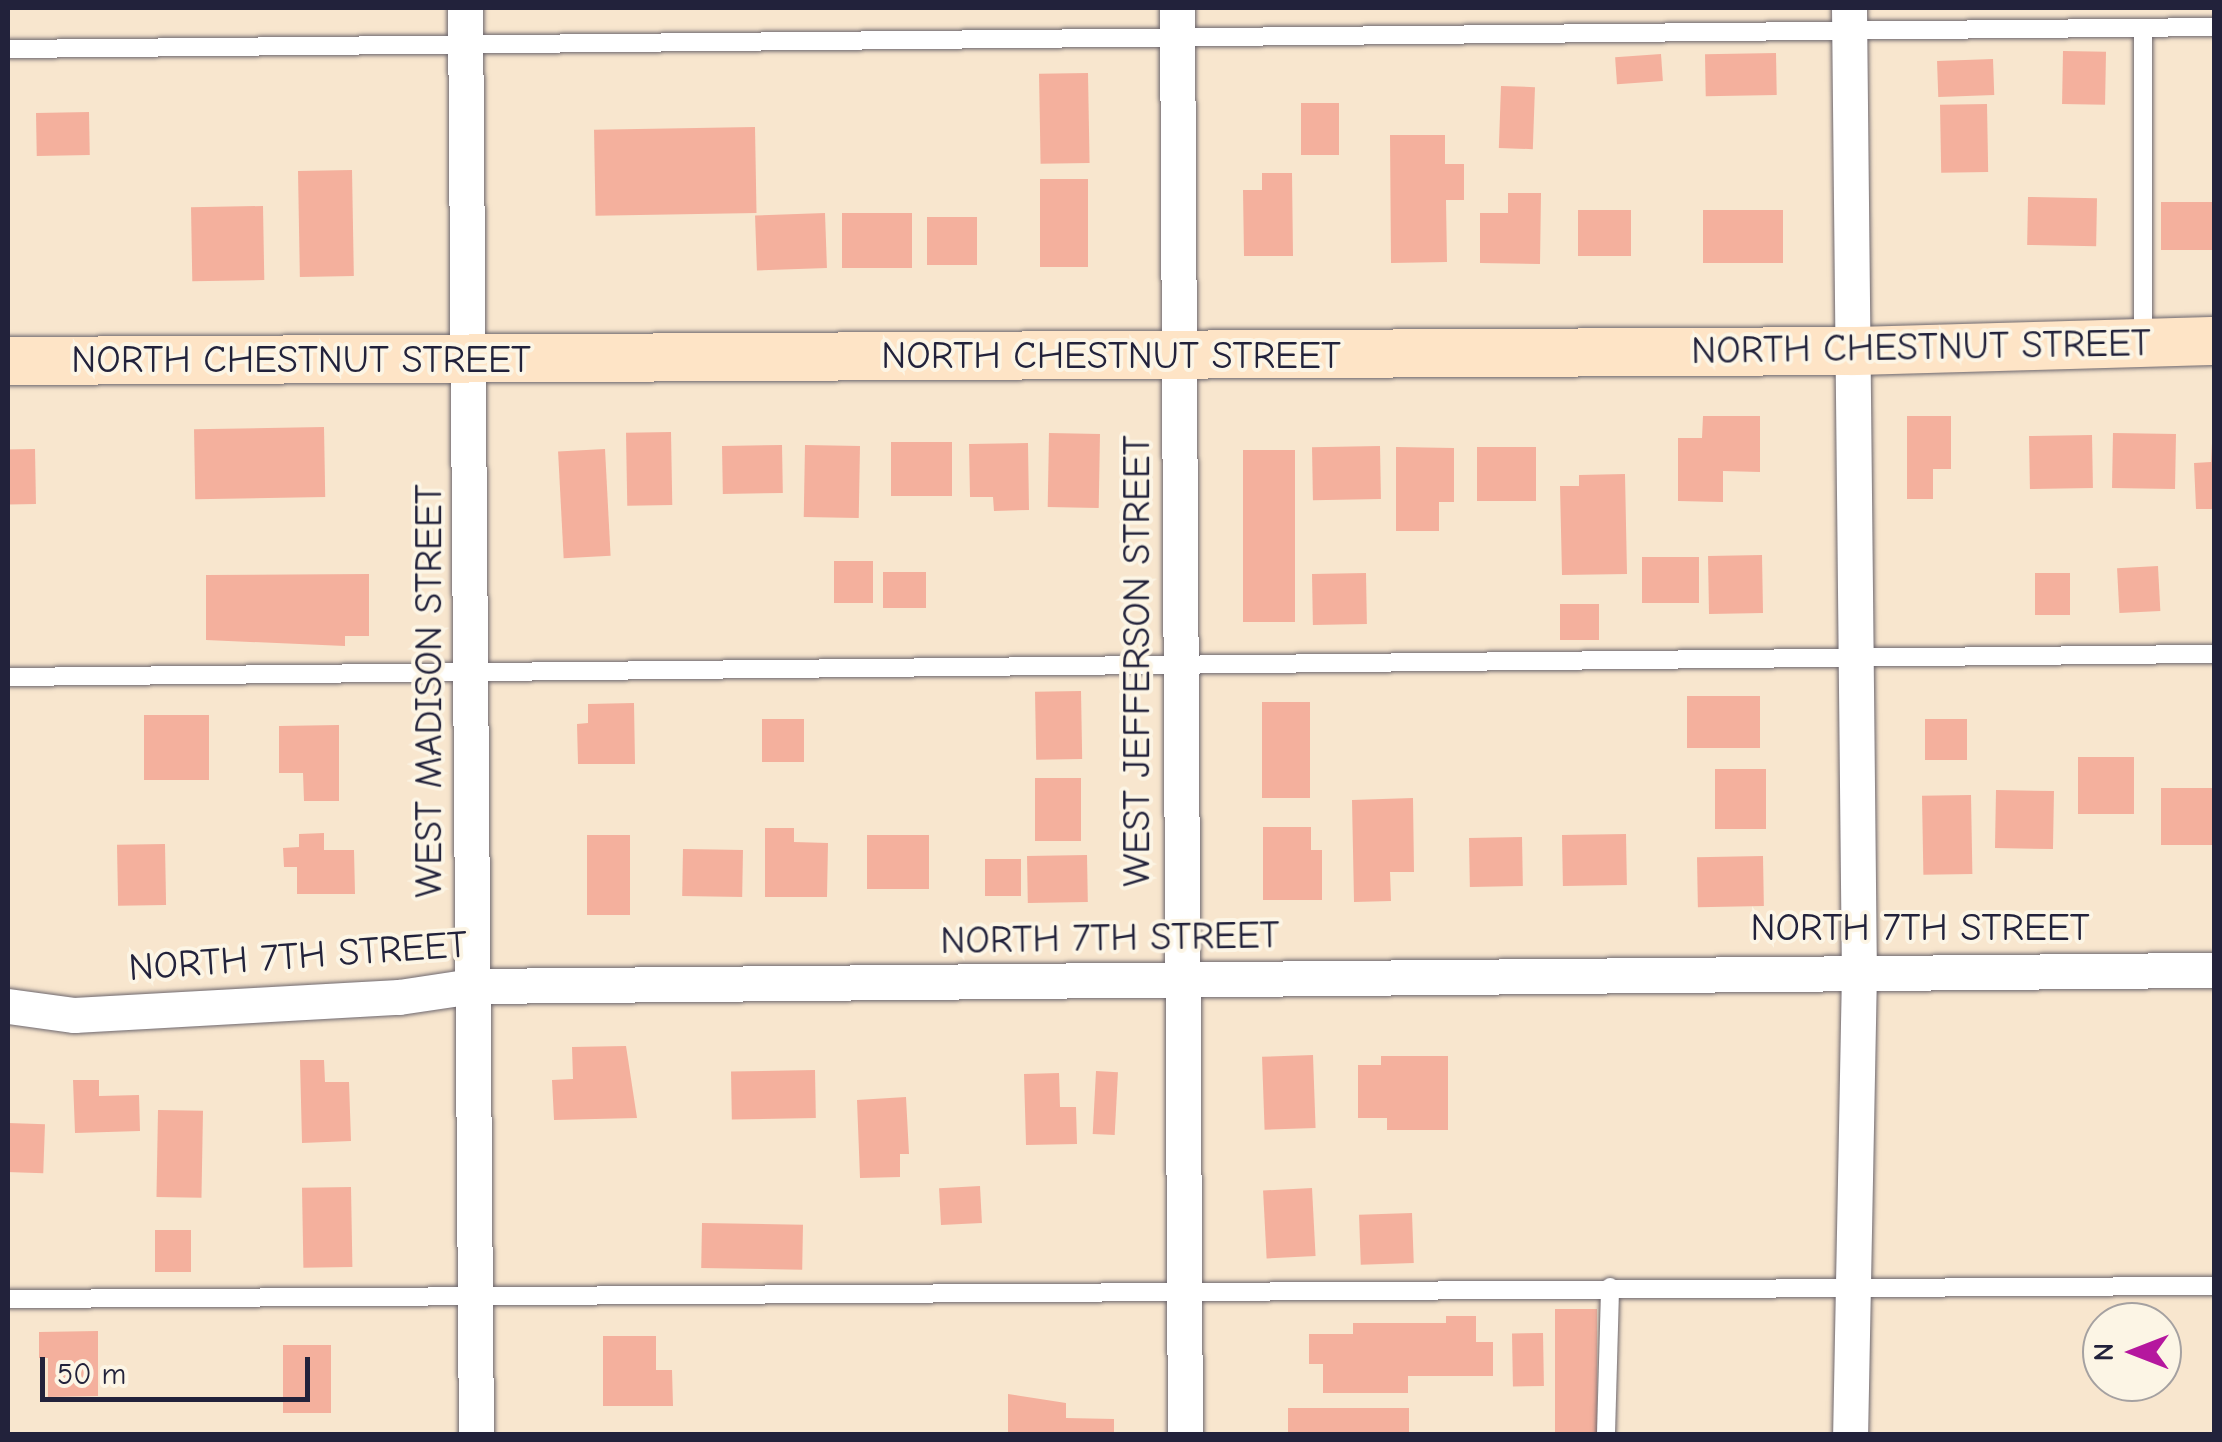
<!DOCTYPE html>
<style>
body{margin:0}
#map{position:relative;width:2222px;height:1442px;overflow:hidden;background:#f8e6ce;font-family:"Comic Neue",sans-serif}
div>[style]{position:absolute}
.building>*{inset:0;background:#f4b09d;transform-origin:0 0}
.roads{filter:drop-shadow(0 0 2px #6d676e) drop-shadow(0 0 2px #6d676e)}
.service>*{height:18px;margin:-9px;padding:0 9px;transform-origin:9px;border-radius:9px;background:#fff}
.minor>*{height:35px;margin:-17.5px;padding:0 17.5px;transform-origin:17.5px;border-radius:17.5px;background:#fff}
.secondary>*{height:48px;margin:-24px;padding:0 24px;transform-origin:24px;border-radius:24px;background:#fee4c6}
span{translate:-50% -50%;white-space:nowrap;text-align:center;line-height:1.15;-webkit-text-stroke:8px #fcf5e5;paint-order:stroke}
.street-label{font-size:38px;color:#22223b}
.frame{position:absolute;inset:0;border:10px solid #22223b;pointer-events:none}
.north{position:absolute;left:2082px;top:1302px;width:100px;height:100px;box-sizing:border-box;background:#fcf5e5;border:2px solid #a5a1a1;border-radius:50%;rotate:270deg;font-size:28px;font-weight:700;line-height:40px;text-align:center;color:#22223b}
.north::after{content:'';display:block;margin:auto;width:35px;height:45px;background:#b5179e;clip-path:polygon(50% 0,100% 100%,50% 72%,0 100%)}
.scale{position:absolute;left:40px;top:1357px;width:270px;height:45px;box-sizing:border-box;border:5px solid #22223b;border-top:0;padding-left:12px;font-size:30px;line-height:35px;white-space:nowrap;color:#22223b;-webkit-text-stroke:8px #fcf5e5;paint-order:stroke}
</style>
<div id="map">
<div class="building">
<i style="left:2063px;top:51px;width:43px;height:53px;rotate:1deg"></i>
<i style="left:1776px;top:53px;width:42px;height:71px;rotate:89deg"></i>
<i style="left:1661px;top:54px;width:27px;height:46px;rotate:86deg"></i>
<i style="left:1993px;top:59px;width:36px;height:56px;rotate:88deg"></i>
<i style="left:1088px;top:73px;width:90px;height:49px;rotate:89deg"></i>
<i style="left:1501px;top:86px;width:34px;height:62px;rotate:2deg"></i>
<i style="left:1301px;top:103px;width:38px;height:52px"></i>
<i style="left:1987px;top:104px;width:68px;height:47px;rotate:89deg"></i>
<i style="left:89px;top:112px;width:43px;height:53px;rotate:89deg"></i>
<i style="left:755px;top:127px;width:86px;height:161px;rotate:89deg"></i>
<i style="clip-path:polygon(1390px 135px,1445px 135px,1445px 164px,1464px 164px,1464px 200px,1446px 200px,1447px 262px,1391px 263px)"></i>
<i style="left:352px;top:170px;width:106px;height:54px;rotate:89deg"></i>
<i style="clip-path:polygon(1262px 173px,1292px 173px,1293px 256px,1244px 256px,1243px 190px,1262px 190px)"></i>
<i style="left:1040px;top:179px;width:48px;height:88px"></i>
<i style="clip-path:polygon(1508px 193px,1541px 193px,1540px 264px,1480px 263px,1480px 213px,1508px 213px)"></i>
<i style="left:2028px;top:197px;width:69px;height:48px;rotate:1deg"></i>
<i style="left:2214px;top:202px;width:48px;height:53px;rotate:90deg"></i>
<i style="left:263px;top:206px;width:74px;height:72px;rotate:89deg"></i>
<i style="left:1578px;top:210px;width:53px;height:46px"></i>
<i style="left:1783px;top:210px;width:53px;height:80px;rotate:90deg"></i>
<i style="left:825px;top:213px;width:55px;height:70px;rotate:88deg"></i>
<i style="left:842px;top:213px;width:70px;height:55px"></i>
<i style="left:927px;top:217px;width:50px;height:48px"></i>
<i style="clip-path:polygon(1703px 416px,1760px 416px,1760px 472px,1723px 471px,1723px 502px,1678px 501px,1678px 438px,1702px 438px)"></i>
<i style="clip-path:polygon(1907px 416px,1951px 416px,1951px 469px,1933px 469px,1933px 499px,1907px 499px)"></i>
<i style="left:324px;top:427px;width:70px;height:130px;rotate:89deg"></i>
<i style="left:671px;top:432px;width:73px;height:45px;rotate:89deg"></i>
<i style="left:1049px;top:433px;width:51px;height:74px;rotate:1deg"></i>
<i style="left:2113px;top:433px;width:63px;height:55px;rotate:1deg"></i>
<i style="left:2092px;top:435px;width:53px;height:63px;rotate:89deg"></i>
<i style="left:891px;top:442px;width:61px;height:54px"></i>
<i style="clip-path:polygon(1028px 443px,1029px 510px,994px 511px,993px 497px,970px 497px,969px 444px)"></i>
<i style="clip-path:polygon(2211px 443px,2214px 509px,2196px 509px,2194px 463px,2211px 462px)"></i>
<i style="left:782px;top:445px;width:48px;height:60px;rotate:89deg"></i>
<i style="left:805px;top:445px;width:55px;height:72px;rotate:1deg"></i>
<i style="left:1380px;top:446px;width:53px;height:68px;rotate:89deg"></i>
<i style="clip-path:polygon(1396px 447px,1454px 448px,1454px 502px,1439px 502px,1439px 531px,1396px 531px)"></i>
<i style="left:1477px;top:447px;width:59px;height:54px"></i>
<i style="left:35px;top:449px;width:55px;height:27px;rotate:89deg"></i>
<i style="left:605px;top:449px;width:107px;height:47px;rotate:87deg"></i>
<i style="left:1243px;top:450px;width:52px;height:172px"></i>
<i style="clip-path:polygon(1625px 474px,1627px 574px,1562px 575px,1560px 486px,1579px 486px,1579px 475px)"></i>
<i style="left:1762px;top:555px;width:58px;height:54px;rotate:89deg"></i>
<i style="left:1642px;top:557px;width:57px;height:46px"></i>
<i style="left:834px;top:561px;width:39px;height:42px"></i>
<i style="left:2158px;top:566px;width:45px;height:41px;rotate:87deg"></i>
<i style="left:883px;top:572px;width:43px;height:36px"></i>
<i style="left:1366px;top:573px;width:51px;height:54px;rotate:89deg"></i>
<i style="left:2035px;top:573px;width:35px;height:42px"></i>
<i style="clip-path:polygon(369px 574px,369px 636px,345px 636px,345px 646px,206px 640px,206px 575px)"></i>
<i style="left:1560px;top:604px;width:39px;height:36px"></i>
<i style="left:1081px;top:691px;width:68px;height:46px;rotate:89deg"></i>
<i style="left:1687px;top:696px;width:73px;height:52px"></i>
<i style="left:1262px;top:702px;width:48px;height:96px"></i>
<i style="clip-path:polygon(634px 703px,635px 764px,578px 764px,577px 724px,588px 723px,588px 704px)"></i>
<i style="left:144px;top:715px;width:65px;height:65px"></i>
<i style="left:762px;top:719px;width:42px;height:43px"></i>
<i style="left:1967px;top:719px;width:41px;height:42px;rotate:90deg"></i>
<i style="clip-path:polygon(339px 725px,339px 801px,304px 801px,303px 773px,279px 773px,279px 726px)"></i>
<i style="left:2078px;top:757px;width:56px;height:57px"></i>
<i style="left:1766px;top:769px;width:60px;height:51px;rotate:90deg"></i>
<i style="left:1035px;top:778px;width:46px;height:63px"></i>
<i style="left:2214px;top:788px;width:57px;height:53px;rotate:90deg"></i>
<i style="left:1996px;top:790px;width:58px;height:58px;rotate:1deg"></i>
<i style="left:1971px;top:795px;width:79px;height:49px;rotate:89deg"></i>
<i style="clip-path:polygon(1413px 798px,1414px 872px,1390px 872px,1391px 901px,1354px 902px,1352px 800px)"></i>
<i style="clip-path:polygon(1263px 827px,1311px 827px,1311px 850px,1322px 850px,1322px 900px,1263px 900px)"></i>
<i style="clip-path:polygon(765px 828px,794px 828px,794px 842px,828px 843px,827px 897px,765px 897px)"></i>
<i style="clip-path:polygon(324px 833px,324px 850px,354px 850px,355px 894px,297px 894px,297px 867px,284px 867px,283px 848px,299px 847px,299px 834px)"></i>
<i style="left:1626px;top:834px;width:51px;height:64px;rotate:89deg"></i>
<i style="left:587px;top:835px;width:43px;height:80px"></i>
<i style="left:929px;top:835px;width:54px;height:62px;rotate:90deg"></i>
<i style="left:1522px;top:837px;width:49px;height:53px;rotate:89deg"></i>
<i style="left:165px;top:844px;width:61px;height:48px;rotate:89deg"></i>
<i style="left:683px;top:849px;width:60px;height:47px;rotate:1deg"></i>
<i style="left:1087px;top:855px;width:47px;height:60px;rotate:89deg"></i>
<i style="left:1763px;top:856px;width:50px;height:66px;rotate:89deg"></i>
<i style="left:985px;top:859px;width:36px;height:37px"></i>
<i style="clip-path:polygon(626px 1046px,637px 1118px,554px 1120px,552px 1080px,573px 1079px,572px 1047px)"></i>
<i style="left:1313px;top:1055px;width:73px;height:51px;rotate:88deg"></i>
<i style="clip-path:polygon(1381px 1056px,1448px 1056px,1448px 1130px,1387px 1130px,1387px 1118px,1358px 1118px,1358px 1065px,1381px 1065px)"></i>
<i style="clip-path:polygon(300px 1060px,324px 1060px,325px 1082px,349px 1082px,351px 1141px,302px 1143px)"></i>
<i style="left:815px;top:1070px;width:48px;height:84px;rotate:89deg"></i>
<i style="left:1096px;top:1071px;width:22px;height:63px;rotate:3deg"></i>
<i style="clip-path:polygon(1059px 1073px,1060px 1107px,1076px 1107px,1077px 1144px,1026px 1145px,1024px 1074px)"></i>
<i style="clip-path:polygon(73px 1080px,99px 1080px,99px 1096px,139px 1095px,140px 1131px,75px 1133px)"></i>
<i style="clip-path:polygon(906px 1097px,909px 1154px,900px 1154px,900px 1177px,860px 1178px,857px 1100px)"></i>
<i style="left:158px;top:1110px;width:45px;height:87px;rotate:1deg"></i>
<i style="left:8px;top:1123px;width:37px;height:49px;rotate:2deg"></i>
<i style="left:980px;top:1186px;width:37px;height:41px;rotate:87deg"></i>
<i style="left:351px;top:1187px;width:80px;height:49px;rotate:89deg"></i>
<i style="left:1312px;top:1188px;width:68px;height:49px;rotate:87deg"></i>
<i style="left:1412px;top:1213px;width:50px;height:53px;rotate:88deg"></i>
<i style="left:702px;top:1223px;width:101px;height:45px;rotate:1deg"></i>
<i style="left:155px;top:1230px;width:36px;height:42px"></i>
<i style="left:1555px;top:1309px;width:42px;height:125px"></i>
<i style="clip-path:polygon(1446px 1316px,1476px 1316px,1476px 1342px,1493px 1342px,1493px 1376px,1408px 1376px,1408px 1393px,1323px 1393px,1323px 1364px,1309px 1364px,1309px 1334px,1353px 1334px,1353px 1323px,1446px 1323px)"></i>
<i style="clip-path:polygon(98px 1331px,98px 1396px,48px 1397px,48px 1358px,39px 1358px,39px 1332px)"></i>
<i style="left:1543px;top:1333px;width:53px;height:31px;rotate:89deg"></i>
<i style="clip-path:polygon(603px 1336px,656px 1336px,656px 1370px,672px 1370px,673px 1406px,603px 1406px)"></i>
<i style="left:283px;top:1345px;width:48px;height:68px"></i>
<i style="clip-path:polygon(1008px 1394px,1066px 1403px,1066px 1418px,1114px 1419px,1114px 1434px,1008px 1434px)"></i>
<i style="left:1288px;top:1408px;width:121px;height:26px"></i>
</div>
<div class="roads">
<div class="service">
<i style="left:2143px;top:28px;width:316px;rotate:90deg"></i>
<i style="left:8px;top:49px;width:2206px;rotate:-0.57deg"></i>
<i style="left:8px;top:677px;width:2206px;rotate:-0.6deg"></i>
<i style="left:8px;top:1299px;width:2206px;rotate:-0.34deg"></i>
<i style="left:1606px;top:1434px;width:147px;rotate:-88.4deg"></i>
</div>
<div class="minor">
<i style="left:465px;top:8px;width:1426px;rotate:89.56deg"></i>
<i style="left:1177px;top:8px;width:1426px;rotate:89.68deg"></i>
<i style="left:1849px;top:8px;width:963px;rotate:89.41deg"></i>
<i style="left:1859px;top:971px;width:462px;rotate:91.1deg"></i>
<i style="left:8px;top:1006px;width:67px;rotate:7.8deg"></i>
<i style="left:74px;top:1015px;width:325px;rotate:-3.2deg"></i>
<i style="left:399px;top:997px;width:75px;rotate:-8.5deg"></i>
<i style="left:473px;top:986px;width:1741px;rotate:-0.53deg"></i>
</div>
<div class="secondary">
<i style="left:8px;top:361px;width:1846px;rotate:-0.31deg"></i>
<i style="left:1854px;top:351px;width:360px;rotate:-1.6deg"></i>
</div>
</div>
<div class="street-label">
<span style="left:1921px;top:348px;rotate:-1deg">NORTH CHESTNUT STREET</span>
<span style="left:1111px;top:357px">NORTH CHESTNUT STREET</span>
<span style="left:301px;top:361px">NORTH CHESTNUT STREET</span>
<span style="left:1138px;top:661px;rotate:-90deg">WEST JEFFERSON STREET</span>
<span style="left:430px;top:691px;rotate:-90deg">WEST MADISON STREET</span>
<span style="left:1920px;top:929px">NORTH 7TH STREET</span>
<span style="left:1110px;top:939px;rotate:-1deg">NORTH 7TH STREET</span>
<span style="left:298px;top:957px;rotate:-4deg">NORTH 7TH STREET</span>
</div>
<div class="frame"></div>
<div class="north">N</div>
<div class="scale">50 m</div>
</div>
